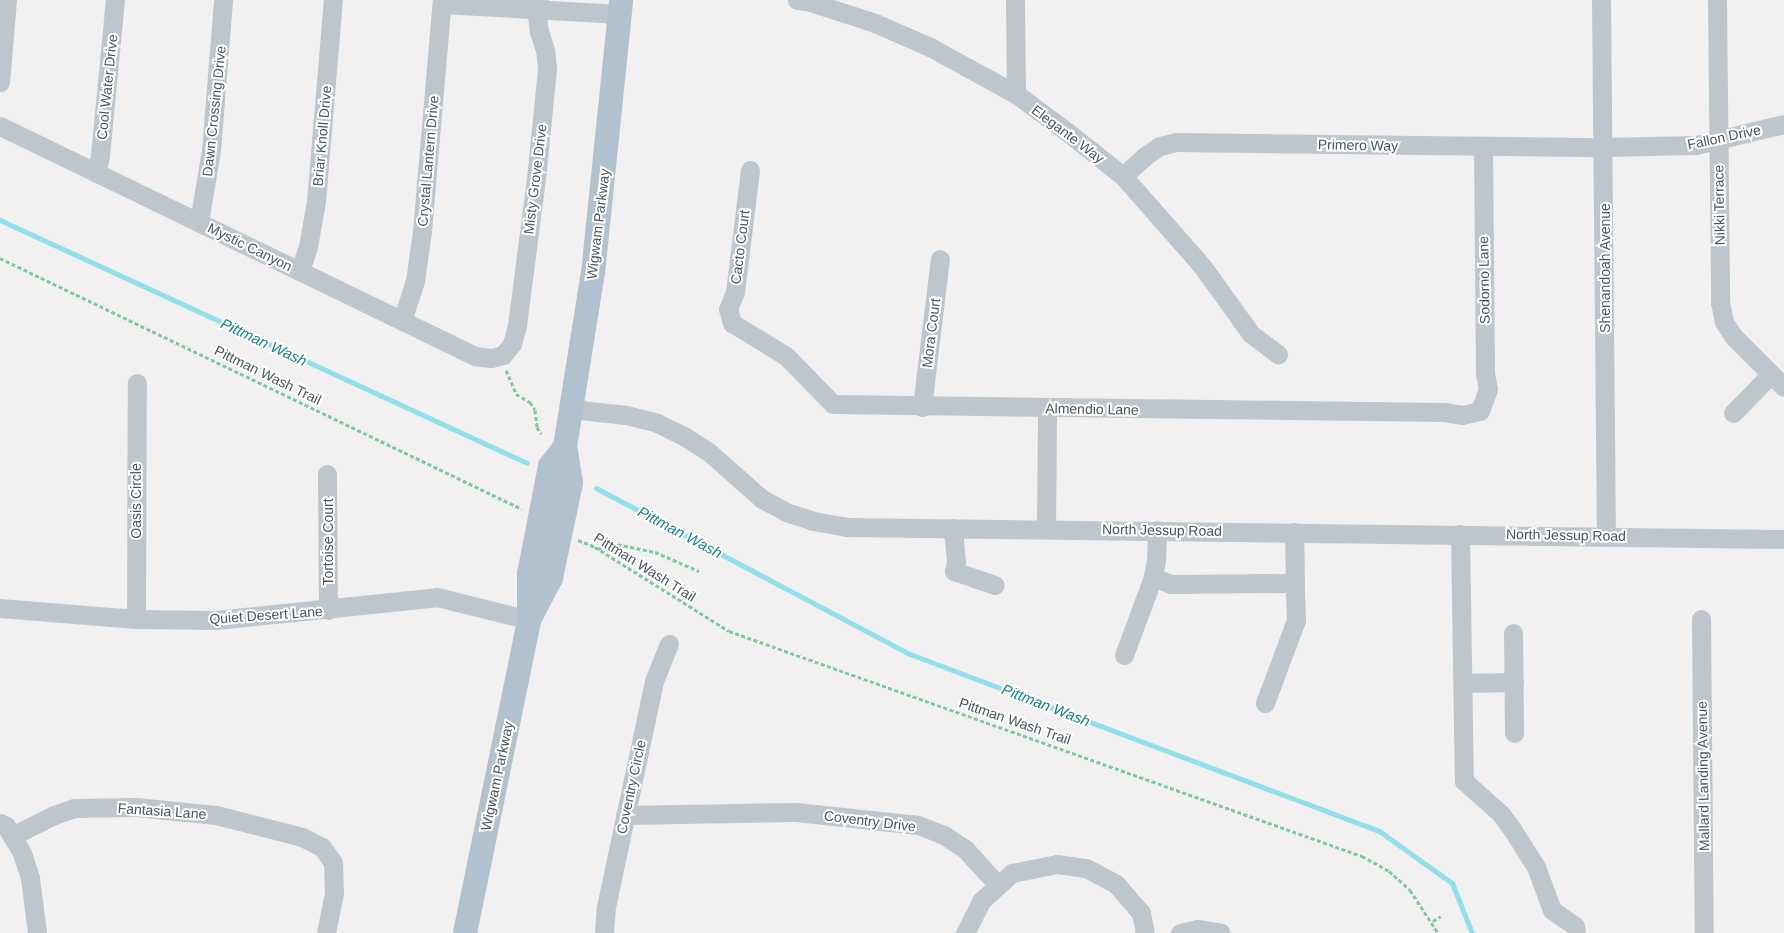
<!DOCTYPE html>
<style>
body{margin:0}
#map{position:relative;width:1784px;height:933px;overflow:hidden;background:#f3f0f1;font-family:Arial,sans-serif}
div>[style]{position:absolute}
.stream>*{height:5px;margin:-2.5px;padding:0 2.5px;transform-origin:2.5px;border-radius:2.5px;background:#90dfe9}
.path>*{height:3px;margin-top:-1.5px;transform-origin:0;background:repeating-linear-gradient(90deg,#7aca9b 0 4px,transparent 0 6.5px)}
.minor>*{height:19px;margin:-9.5px;padding:0 9.5px;transform-origin:9.5px;border-radius:9.5px;background:#bdc6cc}
.major>*{height:24px;margin:-12px;padding:0 12px;transform-origin:12px;border-radius:12px;background:#b1c2ce}
span{translate:-50% -50%;white-space:nowrap;text-align:center;line-height:1.15;-webkit-text-stroke:4px #fff;paint-order:stroke}
.street-label{font-size:14px;color:#49555d}
.water-label{font-size:15px;color:#128190;font-style:italic}
</style>
<div id="map">
<div class="stream">
<i style="left:0;top:220px;width:580px;rotate:24.75deg"></i>
<i style="left:596px;top:488px;width:355px;rotate:27.9deg"></i>
<i style="left:910px;top:654px;width:501px;rotate:20.68deg"></i>
<i style="left:1379px;top:831px;width:90px;rotate:35.5deg"></i>
<i style="left:1452px;top:883px;width:54px;rotate:68.2deg"></i>
</div>
<div class="path">
<i style="left:0;top:258px;width:579px;rotate:25.68deg"></i>
<i style="left:506px;top:370px;width:26px;rotate:67deg"></i>
<i style="left:516px;top:394px;width:16px;rotate:30deg"></i>
<i style="left:530px;top:402px;width:9px;rotate:58deg"></i>
<i style="left:535px;top:410px;width:17px;rotate:83deg"></i>
<i style="left:537px;top:427px;width:8px;rotate:60deg"></i>
<i style="left:578px;top:540px;width:18px;rotate:22deg"></i>
<i style="left:595px;top:547px;width:158px;rotate:32.1deg"></i>
<i style="left:729px;top:631px;width:672px;rotate:19.57deg"></i>
<i style="left:1362px;top:856px;width:31px;rotate:29deg"></i>
<i style="left:1389px;top:871px;width:28px;rotate:42deg"></i>
<i style="left:1410px;top:890px;width:51px;rotate:56.9deg"></i>
<i style="left:598px;top:549px;width:14px;rotate:-25deg"></i>
<i style="left:611px;top:543px;width:45px;rotate:11.6deg"></i>
<i style="left:655px;top:552px;width:48px;rotate:23.4deg"></i>
<i style="left:1433px;top:921px;width:9px;rotate:-32deg"></i>
</div>
<div class="minor">
<i style="left:797px;top:0;width:10px;rotate:6deg"></i>
<i style="left:807px;top:1px;width:71px;rotate:17.9deg"></i>
<i style="left:875px;top:23px;width:60px;rotate:23.6deg"></i>
<i style="left:930px;top:47px;width:98px;rotate:28.7deg"></i>
<i style="left:1016px;top:94px;width:62px;rotate:36.5deg"></i>
<i style="left:1066px;top:131px;width:73px;rotate:38.3deg"></i>
<i style="left:1123px;top:176px;width:120px;rotate:48.7deg"></i>
<i style="left:1202px;top:266px;width:84px;rotate:54.2deg"></i>
<i style="left:1251px;top:334px;width:34px;rotate:37deg"></i>
<i style="left:1015px;top:0;width:94px;rotate:89.4deg"></i>
<i style="left:1601px;top:0;width:536px;rotate:89.47deg"></i>
<i style="left:1717px;top:0;width:302px;rotate:89.4deg"></i>
<i style="left:1720px;top:302px;width:20px;rotate:79deg"></i>
<i style="left:1724px;top:322px;width:17px;rotate:57deg"></i>
<i style="left:1733px;top:336px;width:72px;rotate:45deg"></i>
<i style="left:442px;top:4px;width:178px;rotate:3.2deg"></i>
<i style="left:0;top:82px;width:82px;rotate:-85.1deg"></i>
<i style="left:0;top:126px;width:528px;rotate:25.84deg"></i>
<i style="left:475px;top:356px;width:16px;rotate:7deg"></i>
<i style="left:491px;top:358px;width:12px;rotate:-14deg"></i>
<i style="left:503px;top:355px;width:14px;rotate:-51deg"></i>
<i style="left:512px;top:344px;width:20px;rotate:-75deg"></i>
<i style="left:517px;top:325px;width:147px;rotate:-82.6deg"></i>
<i style="left:536px;top:179px;width:112px;rotate:-84.3deg"></i>
<i style="left:547px;top:68px;width:18px;rotate:-96deg"></i>
<i style="left:545px;top:50px;width:19px;rotate:-108deg"></i>
<i style="left:539px;top:32px;width:23px;rotate:-97deg"></i>
<i style="left:536px;top:9px;width:9px;rotate:-72deg"></i>
<i style="left:750px;top:170px;width:123px;rotate:97deg"></i>
<i style="left:735px;top:292px;width:18px;rotate:112deg"></i>
<i style="left:728px;top:309px;width:15px;rotate:74deg"></i>
<i style="left:732px;top:323px;width:63px;rotate:31.4deg"></i>
<i style="left:786px;top:356px;width:67px;rotate:45.6deg"></i>
<i style="left:833px;top:404px;width:611px;rotate:0.75deg"></i>
<i style="left:1444px;top:412px;width:18px;rotate:9deg"></i>
<i style="left:1462px;top:415px;width:18px;rotate:-13deg"></i>
<i style="left:1480px;top:411px;width:23px;rotate:-70deg"></i>
<i style="left:1488px;top:389px;width:15px;rotate:-101deg"></i>
<i style="left:1485px;top:374px;width:228px;rotate:-90.5deg"></i>
<i style="left:96px;top:173px;width:18px;rotate:-77deg"></i>
<i style="left:100px;top:155px;width:156px;rotate:-84.5deg"></i>
<i style="left:1123px;top:176px;width:30px;rotate:-42deg"></i>
<i style="left:1145px;top:156px;width:18px;rotate:-34deg"></i>
<i style="left:1160px;top:146px;width:16px;rotate:-14deg"></i>
<i style="left:1176px;top:142px;width:428px;rotate:0.7deg"></i>
<i style="left:1604px;top:147px;width:92px;rotate:-1.2deg"></i>
<i style="left:1696px;top:145px;width:90px;rotate:-13.4deg"></i>
<i style="left:199px;top:222px;width:73px;rotate:-80.5deg"></i>
<i style="left:211px;top:150px;width:150px;rotate:-85.4deg"></i>
<i style="left:300px;top:271px;width:25px;rotate:-72deg"></i>
<i style="left:308px;top:247px;width:47px;rotate:-80.1deg"></i>
<i style="left:316px;top:201px;width:202px;rotate:-85.2deg"></i>
<i style="left:402px;top:321px;width:42px;rotate:-72deg"></i>
<i style="left:415px;top:281px;width:50px;rotate:-82deg"></i>
<i style="left:422px;top:231px;width:232px;rotate:-85.1deg"></i>
<i style="left:922px;top:407px;width:149px;rotate:-83.1deg"></i>
<i style="left:571px;top:409px;width:55px;rotate:6.2deg"></i>
<i style="left:626px;top:415px;width:32px;rotate:14deg"></i>
<i style="left:657px;top:423px;width:30px;rotate:26deg"></i>
<i style="left:684px;top:436px;width:31px;rotate:33deg"></i>
<i style="left:710px;top:453px;width:69px;rotate:41.5deg"></i>
<i style="left:762px;top:499px;width:27px;rotate:28deg"></i>
<i style="left:786px;top:512px;width:28px;rotate:18deg"></i>
<i style="left:813px;top:521px;width:34px;rotate:10deg"></i>
<i style="left:846px;top:527px;width:938px;rotate:0.73deg"></i>
<i style="left:1733px;top:413px;width:54px;rotate:-45.7deg"></i>
<i style="left:327px;top:474px;width:136px;rotate:89.6deg"></i>
<i style="left:953px;top:528px;width:35px;rotate:85deg"></i>
<i style="left:956px;top:563px;width:8px;rotate:104deg"></i>
<i style="left:954px;top:571px;width:43px;rotate:18.9deg"></i>
<i style="left:1046px;top:529px;width:120px;rotate:-89.5deg"></i>
<i style="left:1460px;top:534px;width:247px;rotate:89.1deg"></i>
<i style="left:1464px;top:781px;width:50px;rotate:41.7deg"></i>
<i style="left:1501px;top:814px;width:19px;rotate:54deg"></i>
<i style="left:1512px;top:829px;width:45px;rotate:57.7deg"></i>
<i style="left:1536px;top:867px;width:46px;rotate:69.6deg"></i>
<i style="left:1552px;top:910px;width:28px;rotate:35deg"></i>
<i style="left:1575px;top:926px;width:7px;rotate:82deg"></i>
<i style="left:1153px;top:577px;width:19px;rotate:21deg"></i>
<i style="left:1171px;top:584px;width:124px;rotate:-0.5deg"></i>
<i style="left:1295px;top:583px;width:51px;rotate:-91.1deg"></i>
<i style="left:0;top:608px;width:136px;rotate:4.6deg"></i>
<i style="left:136px;top:619px;width:80px;rotate:0.7deg"></i>
<i style="left:216px;top:620px;width:222px;rotate:-5.9deg"></i>
<i style="left:437px;top:597px;width:95px;rotate:14deg"></i>
<i style="left:136px;top:619px;width:236px;rotate:-89.8deg"></i>
<i style="left:1701px;top:619px;width:314px;rotate:89.5deg"></i>
<i style="left:1513px;top:633px;width:100px;rotate:89.4deg"></i>
<i style="left:1124px;top:655px;width:83px;rotate:-69.6deg"></i>
<i style="left:1153px;top:577px;width:17px;rotate:-80deg"></i>
<i style="left:1156px;top:560px;width:30px;rotate:-88deg"></i>
<i style="left:1463px;top:683px;width:51px;rotate:-1.1deg"></i>
<i style="left:1265px;top:703px;width:89px;rotate:-69.5deg"></i>
<i style="left:1296px;top:620px;width:37px;rotate:-92deg"></i>
<i style="left:625px;top:815px;width:171px;rotate:-1deg"></i>
<i style="left:796px;top:812px;width:123px;rotate:6.1deg"></i>
<i style="left:918px;top:825px;width:28px;rotate:21deg"></i>
<i style="left:944px;top:835px;width:25px;rotate:34deg"></i>
<i style="left:965px;top:849px;width:49px;rotate:47.5deg"></i>
<i style="left:0;top:823px;width:7px;rotate:27deg"></i>
<i style="left:6px;top:826px;width:31px;rotate:59deg"></i>
<i style="left:22px;top:853px;width:26px;rotate:72deg"></i>
<i style="left:30px;top:878px;width:55px;rotate:82.7deg"></i>
<i style="left:12px;top:836px;width:47px;rotate:-26.6deg"></i>
<i style="left:54px;top:815px;width:21px;rotate:-19deg"></i>
<i style="left:74px;top:808px;width:62px;rotate:-0.9deg"></i>
<i style="left:136px;top:807px;width:80px;rotate:5.7deg"></i>
<i style="left:216px;top:815px;width:89px;rotate:14.3deg"></i>
<i style="left:302px;top:837px;width:22px;rotate:27deg"></i>
<i style="left:322px;top:847px;width:19px;rotate:55deg"></i>
<i style="left:333px;top:863px;width:30px;rotate:88deg"></i>
<i style="left:334px;top:893px;width:41px;rotate:101.3deg"></i>
<i style="left:604px;top:933px;width:26px;rotate:-86deg"></i>
<i style="left:606px;top:907px;width:231px;rotate:-78deg"></i>
<i style="left:654px;top:681px;width:40px;rotate:-68deg"></i>
<i style="left:965px;top:933px;width:36px;rotate:-63deg"></i>
<i style="left:981px;top:901px;width:42px;rotate:-42.1deg"></i>
<i style="left:1012px;top:873px;width:46px;rotate:-11.3deg"></i>
<i style="left:1057px;top:864px;width:29px;rotate:8deg"></i>
<i style="left:1086px;top:868px;width:34px;rotate:28deg"></i>
<i style="left:1116px;top:884px;width:38px;rotate:49deg"></i>
<i style="left:1141px;top:913px;width:20px;rotate:79deg"></i>
<i style="left:1180px;top:933px;width:17px;rotate:-13deg"></i>
<i style="left:1197px;top:929px;width:24px;rotate:9deg"></i>
</div>
<div class="major">
<i style="left:529px;top:620px;width:47px;rotate:-62.4deg"></i>
<i style="left:551px;top:578px;width:97px;rotate:-78.1deg"></i>
<i style="left:571px;top:483px;width:36px;rotate:-99deg"></i>
<i style="left:565px;top:447px;width:176px;rotate:-80.9deg"></i>
<i style="left:593px;top:273px;width:274px;rotate:-84.1deg"></i>
<i style="left:465px;top:933px;width:319px;rotate:-78.4deg"></i>
<i style="left:529px;top:620px;width:46px;rotate:-90deg"></i>
<i style="left:529px;top:574px;width:110px;rotate:-79deg"></i>
<i style="left:550px;top:466px;width:24px;rotate:-52deg"></i>
</div>
<div class="street-label">
<span style="left:107px;top:87px;rotate:-84deg">Cool Water Drive</span>
<span style="left:214px;top:111px;rotate:-84deg">Dawn Crossing Drive</span>
<span style="left:1068px;top:134px;rotate:37deg">Elegante Way</span>
<span style="left:322px;top:136px;rotate:-85deg">Briar Knoll Drive</span>
<span style="left:1724px;top:137px;rotate:-12deg">Fallon Drive</span>
<span style="left:1358px;top:145px;rotate:1deg">Primero Way</span>
<span style="left:428px;top:161px;rotate:-85deg">Crystal Lantern Drive</span>
<span style="left:535px;top:179px;rotate:-83deg">Misty Grove Drive</span>
<span style="left:1719px;top:205px;rotate:-91deg">Nikki Terrace</span>
<span style="left:598px;top:224px;rotate:-83deg">Wigwam Parkway</span>
<span style="left:250px;top:247px;rotate:26deg">Mystic Canyon</span>
<span style="left:740px;top:247px;rotate:-83deg">Cacto Court</span>
<span style="left:1605px;top:268px;rotate:-90deg">Shenandoah Avenue</span>
<span style="left:1484px;top:280px;rotate:-91deg">Sodorno Lane</span>
<span style="left:931px;top:333px;rotate:-83deg">Mora Court</span>
<span style="left:268px;top:375px;rotate:26deg">Pittman Wash Trail</span>
<span style="left:1092px;top:409px;rotate:1deg">Almendio Lane</span>
<span style="left:136px;top:501px;rotate:-90deg">Oasis Circle</span>
<span style="left:1162px;top:530px;rotate:1deg">North Jessup Road</span>
<span style="left:1566px;top:535px;rotate:1deg">North Jessup Road</span>
<span style="left:328px;top:542px;rotate:-90deg">Tortoise Court</span>
<span style="left:645px;top:567px;rotate:32deg">Pittman Wash Trail</span>
<span style="left:266px;top:615px;rotate:-4deg">Quiet Desert Lane</span>
<span style="left:1015px;top:721px;rotate:19deg">Pittman Wash Trail</span>
<span style="left:497px;top:776px;rotate:-78deg">Wigwam Parkway</span>
<span style="left:1703px;top:776px;rotate:-91deg">Mallard Landing Avenue</span>
<span style="left:631px;top:787px;rotate:-78deg">Coventry Circle</span>
<span style="left:162px;top:811px;rotate:4deg">Fantasia Lane</span>
<span style="left:870px;top:821px;rotate:7deg">Coventry Drive</span>
</div>
<div class="water-label">
<span style="left:264px;top:342px;rotate:25deg">Pittman Wash</span>
<span style="left:680px;top:532px;rotate:28deg">Pittman Wash</span>
<span style="left:1046px;top:705px;rotate:21deg">Pittman Wash</span>
</div>
</div>
